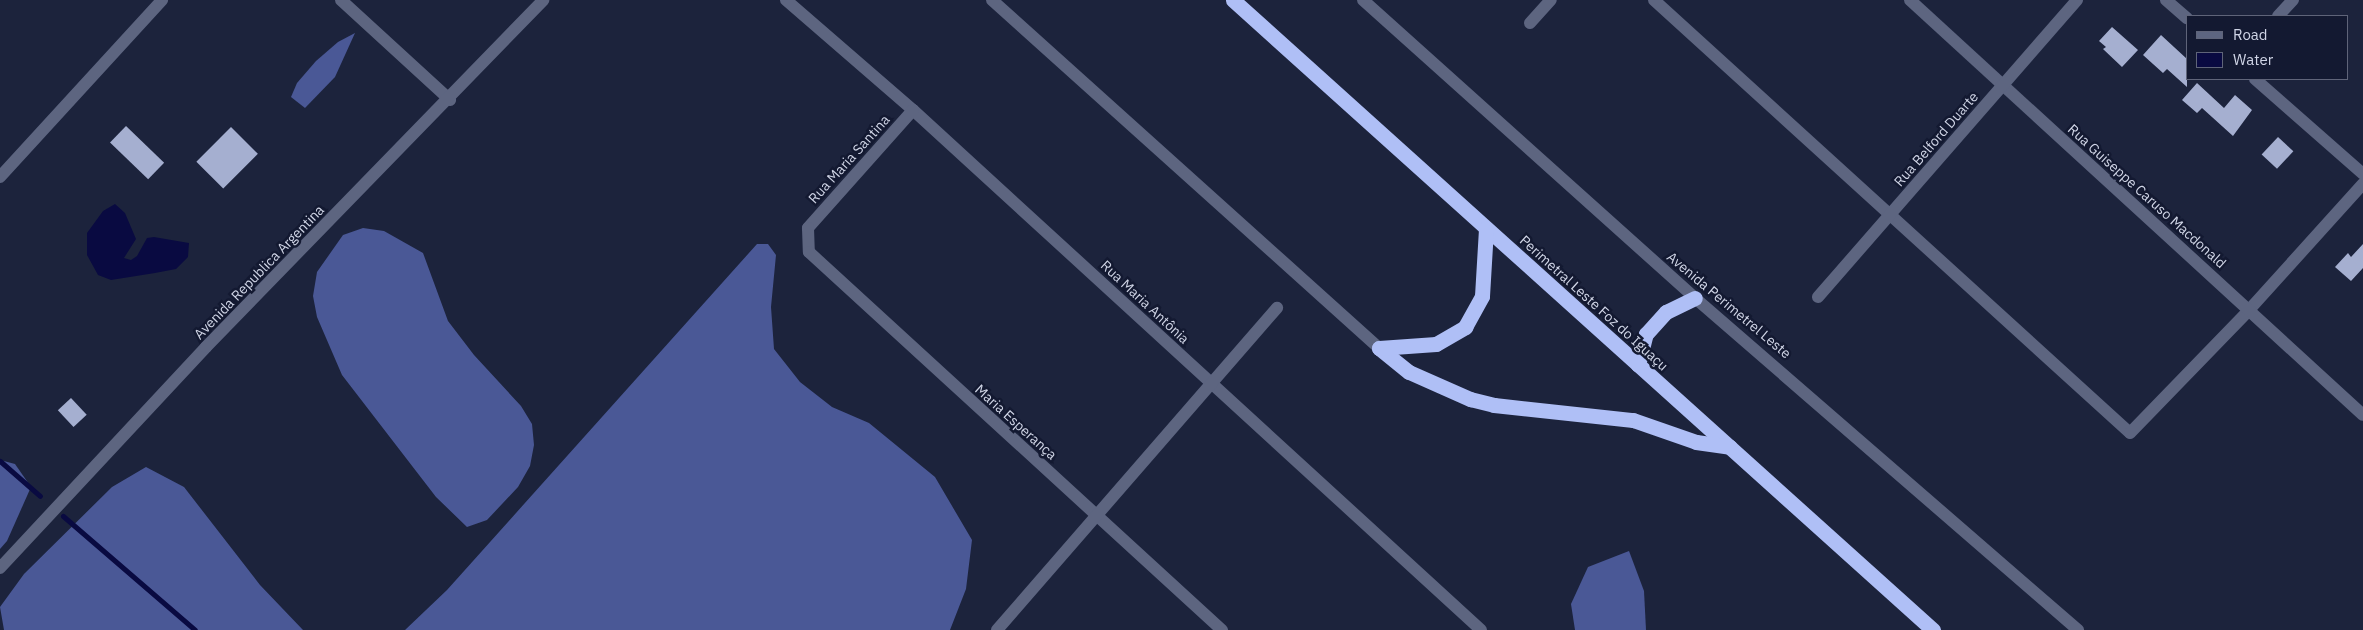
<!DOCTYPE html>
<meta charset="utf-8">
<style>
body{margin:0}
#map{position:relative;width:2363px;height:630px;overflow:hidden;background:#1c233c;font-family:"IBM Plex Sans",sans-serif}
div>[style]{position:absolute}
.forest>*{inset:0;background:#4a5896}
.water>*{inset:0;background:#090a41}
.stream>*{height:5px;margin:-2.5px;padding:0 2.5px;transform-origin:2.5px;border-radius:2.5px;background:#090a41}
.building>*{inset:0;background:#a5afd0;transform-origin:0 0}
.minor>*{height:12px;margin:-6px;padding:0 6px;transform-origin:6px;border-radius:6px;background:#5d6580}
.highway>*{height:15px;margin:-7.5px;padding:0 7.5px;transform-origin:7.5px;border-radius:7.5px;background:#afbff6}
span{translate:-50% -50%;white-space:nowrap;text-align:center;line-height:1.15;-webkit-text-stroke:5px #131931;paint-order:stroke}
.street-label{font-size:14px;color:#d0d5e6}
.legend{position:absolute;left:2186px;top:15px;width:162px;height:65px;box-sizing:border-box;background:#131931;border:1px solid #5f6479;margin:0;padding:6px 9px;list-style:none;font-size:15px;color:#d0d5e6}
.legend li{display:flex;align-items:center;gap:10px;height:25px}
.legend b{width:25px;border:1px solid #5f6479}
</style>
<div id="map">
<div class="forest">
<i style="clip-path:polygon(355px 33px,335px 77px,305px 108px,291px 97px,297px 83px,316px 61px,338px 42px)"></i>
<i style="clip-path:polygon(363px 228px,384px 231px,423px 253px,448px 321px,474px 355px,521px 406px,532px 424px,534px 445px,530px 466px,518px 487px,487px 520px,467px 527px,436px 497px,342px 375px,317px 317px,313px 296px,317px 272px,343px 235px)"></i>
<i style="clip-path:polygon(757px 244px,768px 244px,776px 255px,771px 307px,774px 349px,800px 382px,832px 407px,869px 423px,935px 477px,972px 540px,966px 589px,950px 630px,405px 630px,447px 590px)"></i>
<i style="clip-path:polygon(0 460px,15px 464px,31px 487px,7px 541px,0 549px)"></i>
<i style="clip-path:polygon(146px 467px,184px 487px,260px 585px,303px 630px,4px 630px,0 607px,24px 574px,112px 487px)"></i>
<i style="clip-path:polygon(1629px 551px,1644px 591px,1646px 630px,1575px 630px,1571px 604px,1588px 567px)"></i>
</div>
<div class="water">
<i style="clip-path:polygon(115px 204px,125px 213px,136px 239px,124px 258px,131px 260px,137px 256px,147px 238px,154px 237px,189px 243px,188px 257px,176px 269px,155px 273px,111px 280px,98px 275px,87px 255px,87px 233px,103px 211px)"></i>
</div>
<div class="stream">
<i style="left:0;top:461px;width:53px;rotate:41.2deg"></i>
<i style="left:63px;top:516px;width:174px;rotate:40.8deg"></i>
</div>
<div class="building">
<i style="clip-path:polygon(2112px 27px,2138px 50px,2122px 67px,2103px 49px,2106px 47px,2099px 41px)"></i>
<i style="clip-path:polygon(2161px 35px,2187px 59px,2187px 87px,2167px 69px,2163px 73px,2143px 55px)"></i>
<i style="clip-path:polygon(2197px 83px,2224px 108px,2235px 95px,2252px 110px,2233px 136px,2202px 108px,2197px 113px,2182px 100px)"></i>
<i style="left:126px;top:126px;width:53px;height:23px;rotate:44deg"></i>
<i style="left:231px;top:127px;width:38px;height:49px;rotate:45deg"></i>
<i style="left:2278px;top:137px;width:21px;height:24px;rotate:43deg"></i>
<i style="clip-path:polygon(2363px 244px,2363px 268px,2351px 281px,2335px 267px,2348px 253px,2351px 257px)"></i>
<i style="left:71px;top:398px;width:23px;height:18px;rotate:47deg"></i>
</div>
<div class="minor">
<i style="left:341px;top:0;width:148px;rotate:42.5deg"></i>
<i style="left:786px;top:0;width:168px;rotate:40.9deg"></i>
<i style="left:913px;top:110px;width:770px;rotate:42.47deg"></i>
<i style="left:992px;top:0;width:520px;rotate:41.96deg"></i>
<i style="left:1363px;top:0;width:446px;rotate:41.9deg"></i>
<i style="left:1695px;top:298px;width:507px;rotate:40.92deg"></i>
<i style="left:1654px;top:0;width:643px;rotate:42.29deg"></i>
<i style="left:2130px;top:433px;width:171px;rotate:-45.9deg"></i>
<i style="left:2249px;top:310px;width:170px;rotate:-47.9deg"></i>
<i style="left:1910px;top:0;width:614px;rotate:42.49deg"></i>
<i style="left:2166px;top:0;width:28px;rotate:41deg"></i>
<i style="left:2278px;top:16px;width:22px;rotate:-47deg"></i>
<i style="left:1530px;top:23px;width:31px;rotate:-48deg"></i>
<i style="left:2255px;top:79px;width:144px;rotate:41.3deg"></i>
<i style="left:913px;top:110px;width:158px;rotate:131.7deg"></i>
<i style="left:808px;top:228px;width:24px;rotate:88deg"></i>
<i style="left:809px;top:252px;width:560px;rotate:42.47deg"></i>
<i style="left:0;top:177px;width:240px;rotate:-47.5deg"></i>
<i style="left:1818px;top:297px;width:394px;rotate:-48.9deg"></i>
<i style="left:0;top:568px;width:302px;rotate:-47deg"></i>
<i style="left:206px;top:347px;width:484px;rotate:-45.8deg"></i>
<i style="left:997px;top:630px;width:427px;rotate:-49deg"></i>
</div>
<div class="highway">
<i style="left:1233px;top:0;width:942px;rotate:41.99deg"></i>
<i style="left:1379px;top:348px;width:38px;rotate:39deg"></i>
<i style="left:1409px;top:372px;width:67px;rotate:23.9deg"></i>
<i style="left:1470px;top:399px;width:25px;rotate:14deg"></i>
<i style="left:1494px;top:405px;width:140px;rotate:6.2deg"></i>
<i style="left:1633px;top:420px;width:67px;rotate:19.2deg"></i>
<i style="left:1696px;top:442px;width:34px;rotate:8deg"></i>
<i style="left:1379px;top:348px;width:57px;rotate:-4deg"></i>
<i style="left:1436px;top:344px;width:34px;rotate:-30deg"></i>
<i style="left:1465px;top:327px;width:35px;rotate:-61deg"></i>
<i style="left:1482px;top:296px;width:68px;rotate:-86.6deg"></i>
<i style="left:1638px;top:365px;width:32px;rotate:-76deg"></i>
<i style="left:1646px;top:334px;width:30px;rotate:-48deg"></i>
<i style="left:1666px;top:312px;width:32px;rotate:-26deg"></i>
</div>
<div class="street-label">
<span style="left:1936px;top:139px;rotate:-49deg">Rua Belford Duarte</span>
<span style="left:849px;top:159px;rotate:-48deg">Rua Maria Santina</span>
<span style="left:2147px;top:196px;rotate:42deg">Rua Guiseppe Caruso Macdonald</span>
<span style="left:259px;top:272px;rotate:-46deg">Avenida Republica Argentina</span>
<span style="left:1145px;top:302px;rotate:43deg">Rua Maria Antônia</span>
<span style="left:1594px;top:303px;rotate:42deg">Perimetral Leste Foz do Iguaçu</span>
<span style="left:1729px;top:305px;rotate:40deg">Avenida Perimetrel Leste</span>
<span style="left:1016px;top:422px;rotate:42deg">Maria Esperança</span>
</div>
<ul class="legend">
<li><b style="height:6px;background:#5d6580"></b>Road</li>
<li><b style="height:14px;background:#090a41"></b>Water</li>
</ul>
</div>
